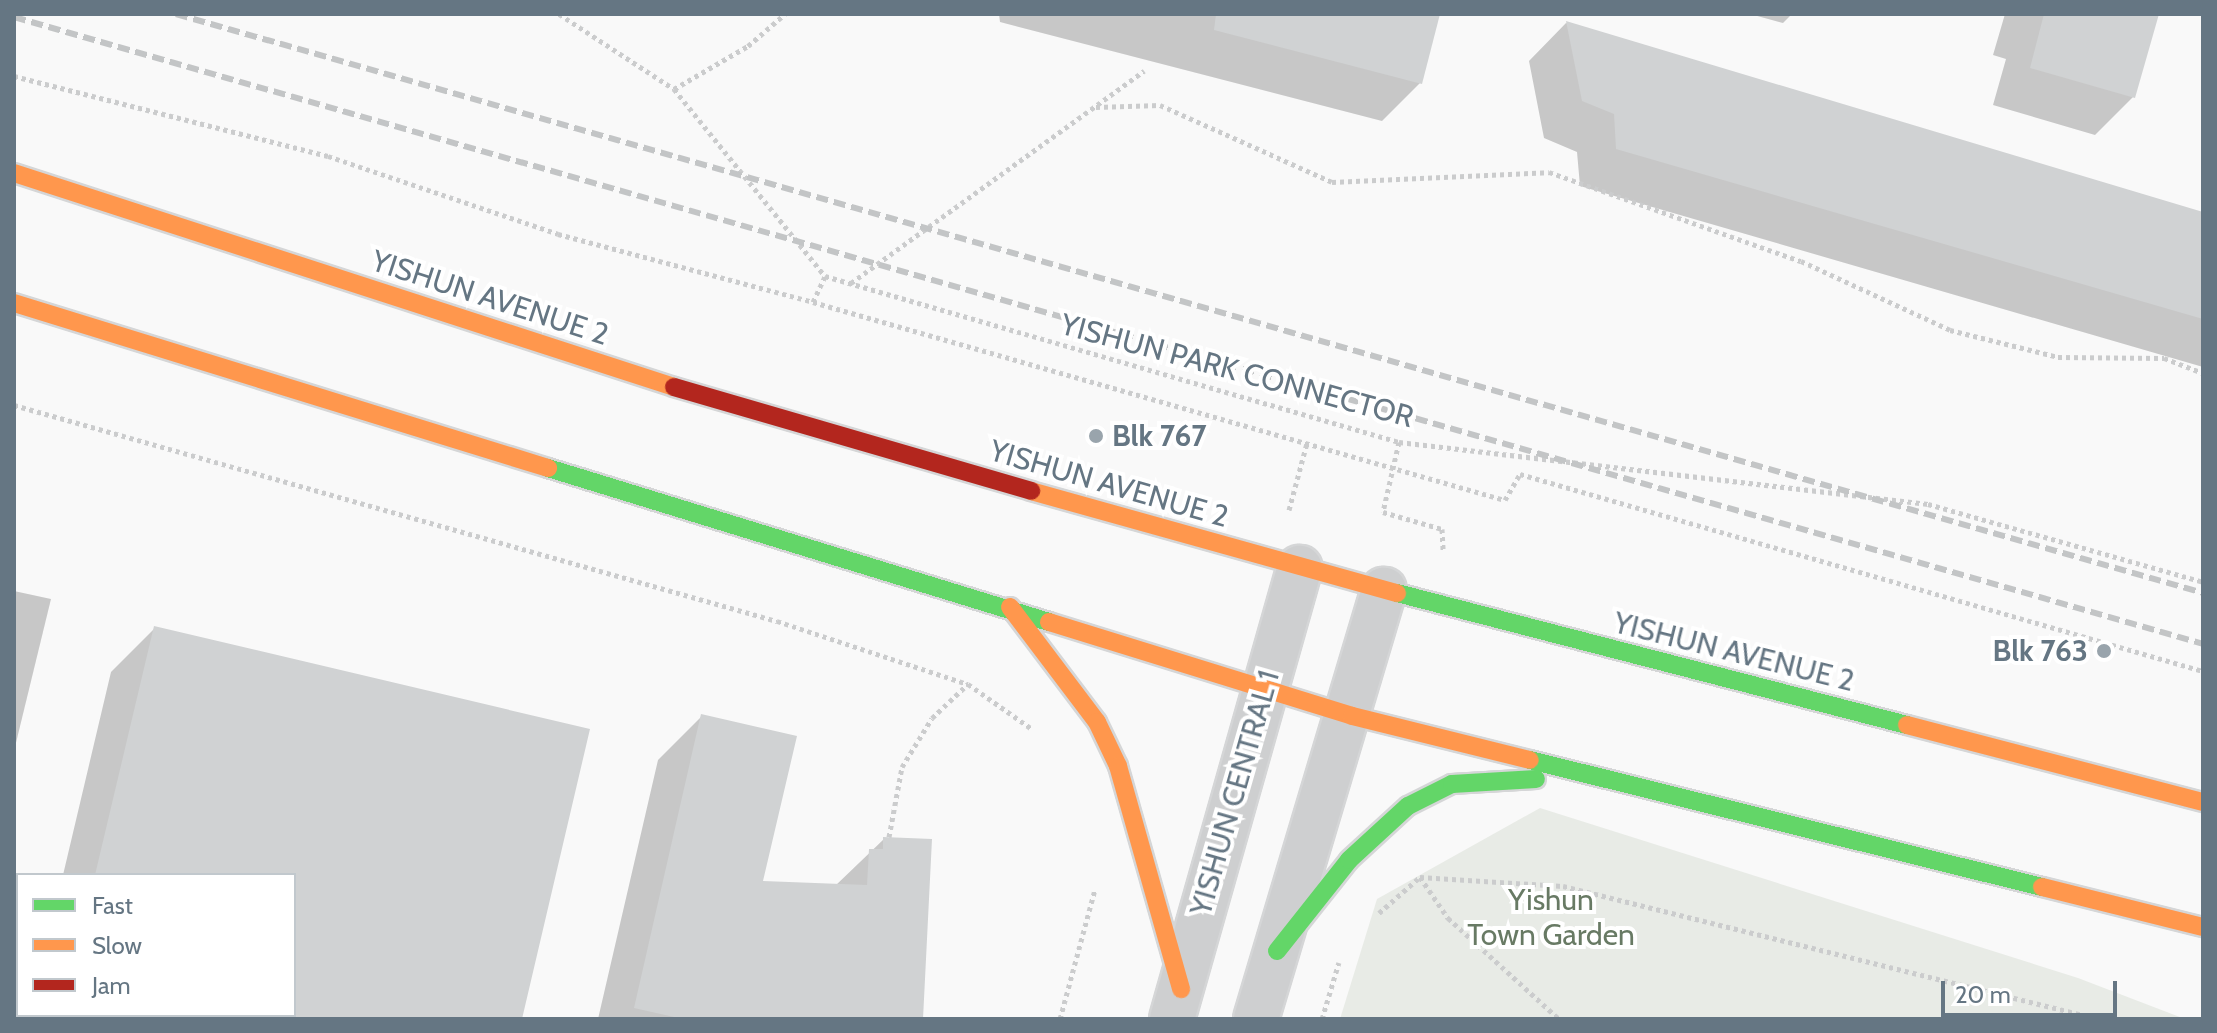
<!DOCTYPE html>
<html>
<head>
<meta charset="utf-8">
<style>
  body { margin:0 }
  #map { position:relative; width:2217px; height:1033px; overflow:hidden; background:#f9f9f9; font-family:Cabin,sans-serif }
  div>[style] { position:absolute }
  .green>* { inset:0; background:#e8ebe6 }
  .shadow>* { inset:0; background:#0003 }
  .building>* { inset:0; background:#d0d2d3 }
  .path>* { height:5px; margin-top:-2.5px; transform-origin:0; background:repeating-linear-gradient(90deg,#cbcccd 0 4px,transparent 0 8px) }
  .roads { filter:drop-shadow(2px 0 #d5d6d7) drop-shadow(-2px 0 #d5d6d7) drop-shadow(0 2px #d5d6d7) drop-shadow(0 -2px #d5d6d7) }
  .street>* { height:44px; margin:-22px; padding:0 22px; transform-origin:22px; border-radius:22px; background:#cecfd0 }
  .fast>* { height:18px; margin:-9px; padding:0 9px; transform-origin:9px; border-radius:9px; background:#63d668 }
  .slow>* { height:18px; margin:-9px; padding:0 9px; transform-origin:9px; border-radius:9px; background:#ff974d }
  .jam>* { height:18px; margin:-9px; padding:0 9px; transform-origin:9px; border-radius:9px; background:#b3261e }
  .rail>* { height:6px; margin-top:-3px; transform-origin:0; background:repeating-linear-gradient(90deg,#c3c5c6 0 12px,transparent 0 18px) }
  .dots>* { width:22px; height:22px; translate:-50% -50%; box-sizing:border-box; border:4px solid #fff; border-radius:50% }
  span { translate:-50% -50%; white-space:nowrap; text-align:center; line-height:1.15; -webkit-text-stroke:8px #fff; paint-order:stroke }
  .street-label { font-size:30px; color:#657683 }
  .poi-label { font-size:30px; color:#657683; font-weight:700 }
  .left { translate:0 -50%; text-align:left }
  .right { translate:-100% -50%; text-align:right }
  .park-label { font-size:30px; color:#687a64 }
  .frame { position:absolute; inset:0; border:16px solid #657683; pointer-events:none }
  .legend { position:absolute; left:16px; top:873px; width:280px; height:144px; box-sizing:border-box; background:#fff; border:2px solid #c1c8cd; margin:0; padding:10px 14px; list-style:none; font-size:24px; color:#657683 }
  .legend li { display:flex; align-items:center; gap:16px; height:40px }
  .legend b { width:40px; border:2px solid #c1c8cd }
  .scale { position:absolute; left:1941px; top:981px; width:176px; height:36px; box-sizing:border-box; border:4px solid #657683; border-top:0; padding-left:10px; font-size:24px; line-height:28px; white-space:nowrap; color:#657683; -webkit-text-stroke:6px #fff; paint-order:stroke }
</style>
</head>
<body>
<div id="map">
  <div class="green">
    <i style="clip-path:polygon(1540px 808px,2078px 978px,2185px 1019px,1340px 1019px,1377px 899px)"></i>
  </div>
  <div class="shadow">
    <i style="clip-path:polygon(999px 14px,1429px 14px,1420px 83px,1382px 121px,1000px 22px)"></i>
    <i style="clip-path:polygon(1750px 14px,1792px 14px,1783px 23px)"></i>
    <i style="clip-path:polygon(2005px 14px,2157px 14px,2133px 97px,2095px 135px,1993px 105px,2006px 59px,1993px 55px)"></i>
    <i style="clip-path:polygon(1566px 23px,2203px 214px,2203px 367px,1580px 186px,1577px 152px,1544px 138px,1529px 61px)"></i>
    <i style="clip-path:polygon(14px 591px,51px 599px,14px 751px)"></i>
    <i style="clip-path:polygon(155px 628px,520px 1019px,62px 1015px,294px 1015px,294px 875px,63px 875px,111px 672px)"></i>
    <i style="clip-path:polygon(702px 716px,761px 883px,835px 886px,884px 839px,921px 1019px,598px 1019px,658px 760px)"></i>
  </div>
  <div class="building">
    <i style="clip-path:polygon(1216px 14px,1440px 14px,1422px 84px,1214px 30px)"></i>
    <i style="clip-path:polygon(2044px 14px,2159px 14px,2135px 98px,2030px 68px)"></i>
    <i style="clip-path:polygon(1566px 21px,2203px 212px,2203px 319px,1616px 149px,1614px 114px,1582px 101px)"></i>
    <i style="clip-path:polygon(154px 626px,590px 729px,522px 1019px,294px 1019px,294px 875px,95px 875px)"></i>
    <i style="clip-path:polygon(701px 714px,797px 736px,763px 881px,867px 885px,869px 849px,883px 849px,883px 837px,932px 839px,923px 1019px,683px 1019px,634px 1008px)"></i>
  </div>
  <div class="path">
    <i style="left:559px;top:14px;width:137px;rotate:33.1deg"></i>
    <i style="left:674px;top:89px;width:240px;rotate:51.1deg"></i>
    <i style="left:825px;top:276px;width:598px;rotate:16.13deg"></i>
    <i style="left:1399px;top:442px;width:533px;rotate:6.68deg"></i>
    <i style="left:1928px;top:504px;width:286px;rotate:15.8deg"></i>
    <i style="left:14px;top:76px;width:324px;rotate:14.3deg"></i>
    <i style="left:328px;top:156px;width:243px;rotate:18.7deg"></i>
    <i style="left:558px;top:234px;width:264px;rotate:14.9deg"></i>
    <i style="left:813px;top:302px;width:29px;rotate:-65deg"></i>
    <i style="left:674px;top:89px;width:86px;rotate:-30.2deg"></i>
    <i style="left:748px;top:46px;width:49px;rotate:-40.9deg"></i>
    <i style="left:1096px;top:107px;width:64px;rotate:-1.8deg"></i>
    <i style="left:1160px;top:105px;width:188px;rotate:24.1deg"></i>
    <i style="left:1332px;top:182px;width:217px;rotate:-2.6deg"></i>
    <i style="left:1549px;top:172px;width:267px;rotate:19.5deg"></i>
    <i style="left:1801px;top:261px;width:164px;rotate:24.8deg"></i>
    <i style="left:1950px;top:330px;width:111px;rotate:14deg"></i>
    <i style="left:2058px;top:357px;width:106px;rotate:0.5deg"></i>
    <i style="left:2164px;top:358px;width:42px;rotate:21deg"></i>
    <i style="left:851px;top:283px;width:362px;rotate:-35.9deg"></i>
    <i style="left:813px;top:302px;width:720px;rotate:15.97deg"></i>
    <i style="left:1505px;top:500px;width:30px;rotate:-60deg"></i>
    <i style="left:1520px;top:474px;width:711px;rotate:16.09deg"></i>
    <i style="left:14px;top:405px;width:793px;rotate:15.81deg"></i>
    <i style="left:777px;top:621px;width:201px;rotate:18.3deg"></i>
    <i style="left:968px;top:684px;width:78px;rotate:35.1deg"></i>
    <i style="left:1399px;top:442px;width:72px;rotate:102.9deg"></i>
    <i style="left:1383px;top:512px;width:61px;rotate:16.1deg"></i>
    <i style="left:1442px;top:529px;width:21px;rotate:87deg"></i>
    <i style="left:1289px;top:510px;width:69px;rotate:-75deg"></i>
    <i style="left:889px;top:837px;width:71px;rotate:-79.5deg"></i>
    <i style="left:902px;top:767px;width:57px;rotate:-58.5deg"></i>
    <i style="left:932px;top:718px;width:50px;rotate:-43.4deg"></i>
    <i style="left:1420px;top:877px;width:50px;rotate:55.7deg"></i>
    <i style="left:1448px;top:918px;width:150px;rotate:42.3deg"></i>
    <i style="left:1379px;top:913px;width:55px;rotate:-41.3deg"></i>
    <i style="left:1420px;top:877px;width:143px;rotate:3.6deg"></i>
    <i style="left:1563px;top:886px;width:552px;rotate:13.94deg"></i>
    <i style="left:1060px;top:1019px;width:135px;rotate:-74.9deg"></i>
    <i style="left:1322px;top:1019px;width:59px;rotate:-73.4deg"></i>
  </div>
  <div class="roads">
    <div class="street">
      <i style="left:1172px;top:1019px;width:469px;rotate:-74.2deg"></i>
      <i style="left:1256px;top:1019px;width:448px;rotate:-73.4deg"></i>
    </div>
    <div class="fast">
      <i style="left:548px;top:468px;width:524px;rotate:17.09deg"></i>
      <i style="left:1397px;top:593px;width:527px;rotate:14.51deg"></i>
      <i style="left:1530px;top:760px;width:528px;rotate:13.93deg"></i>
      <i style="left:1277px;top:951px;width:116px;rotate:-51.6deg"></i>
      <i style="left:1349px;top:860px;width:80px;rotate:-42.5deg"></i>
      <i style="left:1408px;top:806px;width:49px;rotate:-26.6deg"></i>
      <i style="left:1452px;top:784px;width:84px;rotate:-3.4deg"></i>
    </div>
    <div class="slow">
      <i style="left:14px;top:173px;width:694px;rotate:17.96deg"></i>
      <i style="left:14px;top:303px;width:559px;rotate:17.17deg"></i>
      <i style="left:1031px;top:491px;width:380px;rotate:15.6deg"></i>
      <i style="left:1010px;top:607px;width:144px;rotate:52.9deg"></i>
      <i style="left:1097px;top:722px;width:49px;rotate:64.5deg"></i>
      <i style="left:1118px;top:766px;width:232px;rotate:74.2deg"></i>
      <i style="left:1049px;top:622px;width:317px;rotate:17.2deg"></i>
      <i style="left:1352px;top:716px;width:183px;rotate:13.9deg"></i>
      <i style="left:1907px;top:725px;width:306px;rotate:14.6deg"></i>
      <i style="left:2042px;top:887px;width:166px;rotate:14deg"></i>
    </div>
    <div class="jam">
      <i style="left:674px;top:387px;width:372px;rotate:16.2deg"></i>
    </div>
  </div>
  <div class="rail">
    <i style="left:176px;top:14px;width:2108px;rotate:15.94deg"></i>
    <i style="left:14px;top:17px;width:2277px;rotate:15.98deg"></i>
  </div>
  <div class="dots">
    <i style="left:1096px;top:436px;background:#99a4ac"></i>
    <i style="left:2104px;top:651px;background:#99a4ac"></i>
  </div>
  <div class="street-label">
    <span style="left:490px;top:298px;rotate:18deg">YISHUN AVENUE 2</span>
    <span style="left:1237px;top:371px;rotate:15deg">YISHUN PARK CONNECTOR</span>
    <span style="left:1109px;top:484px;rotate:16deg">YISHUN AVENUE 2</span>
    <span style="left:1734px;top:652px;rotate:14deg">YISHUN AVENUE 2</span>
    <span style="left:1235px;top:793px;rotate:-74deg">YISHUN CENTRAL 1</span>
  </div>
  <div class="poi-label">
    <span class="left" style="left:1112px;top:436px">Blk 767</span>
    <span class="right" style="left:2088px;top:651px">Blk 763</span>
  </div>
  <div class="park-label">
    <span style="left:1551px;top:917px">Yishun<br>Town Garden</span>
  </div>
  <div class="frame"></div>
  <ul class="legend">
  <li><b style="height:10px;background:#63d668"></b>Fast</li>
  <li><b style="height:10px;background:#ff974d"></b>Slow</li>
  <li><b style="height:10px;background:#b3261e"></b>Jam</li>
  </ul>
  <div class="scale">20 m</div>
</div>
</body>
</html>
